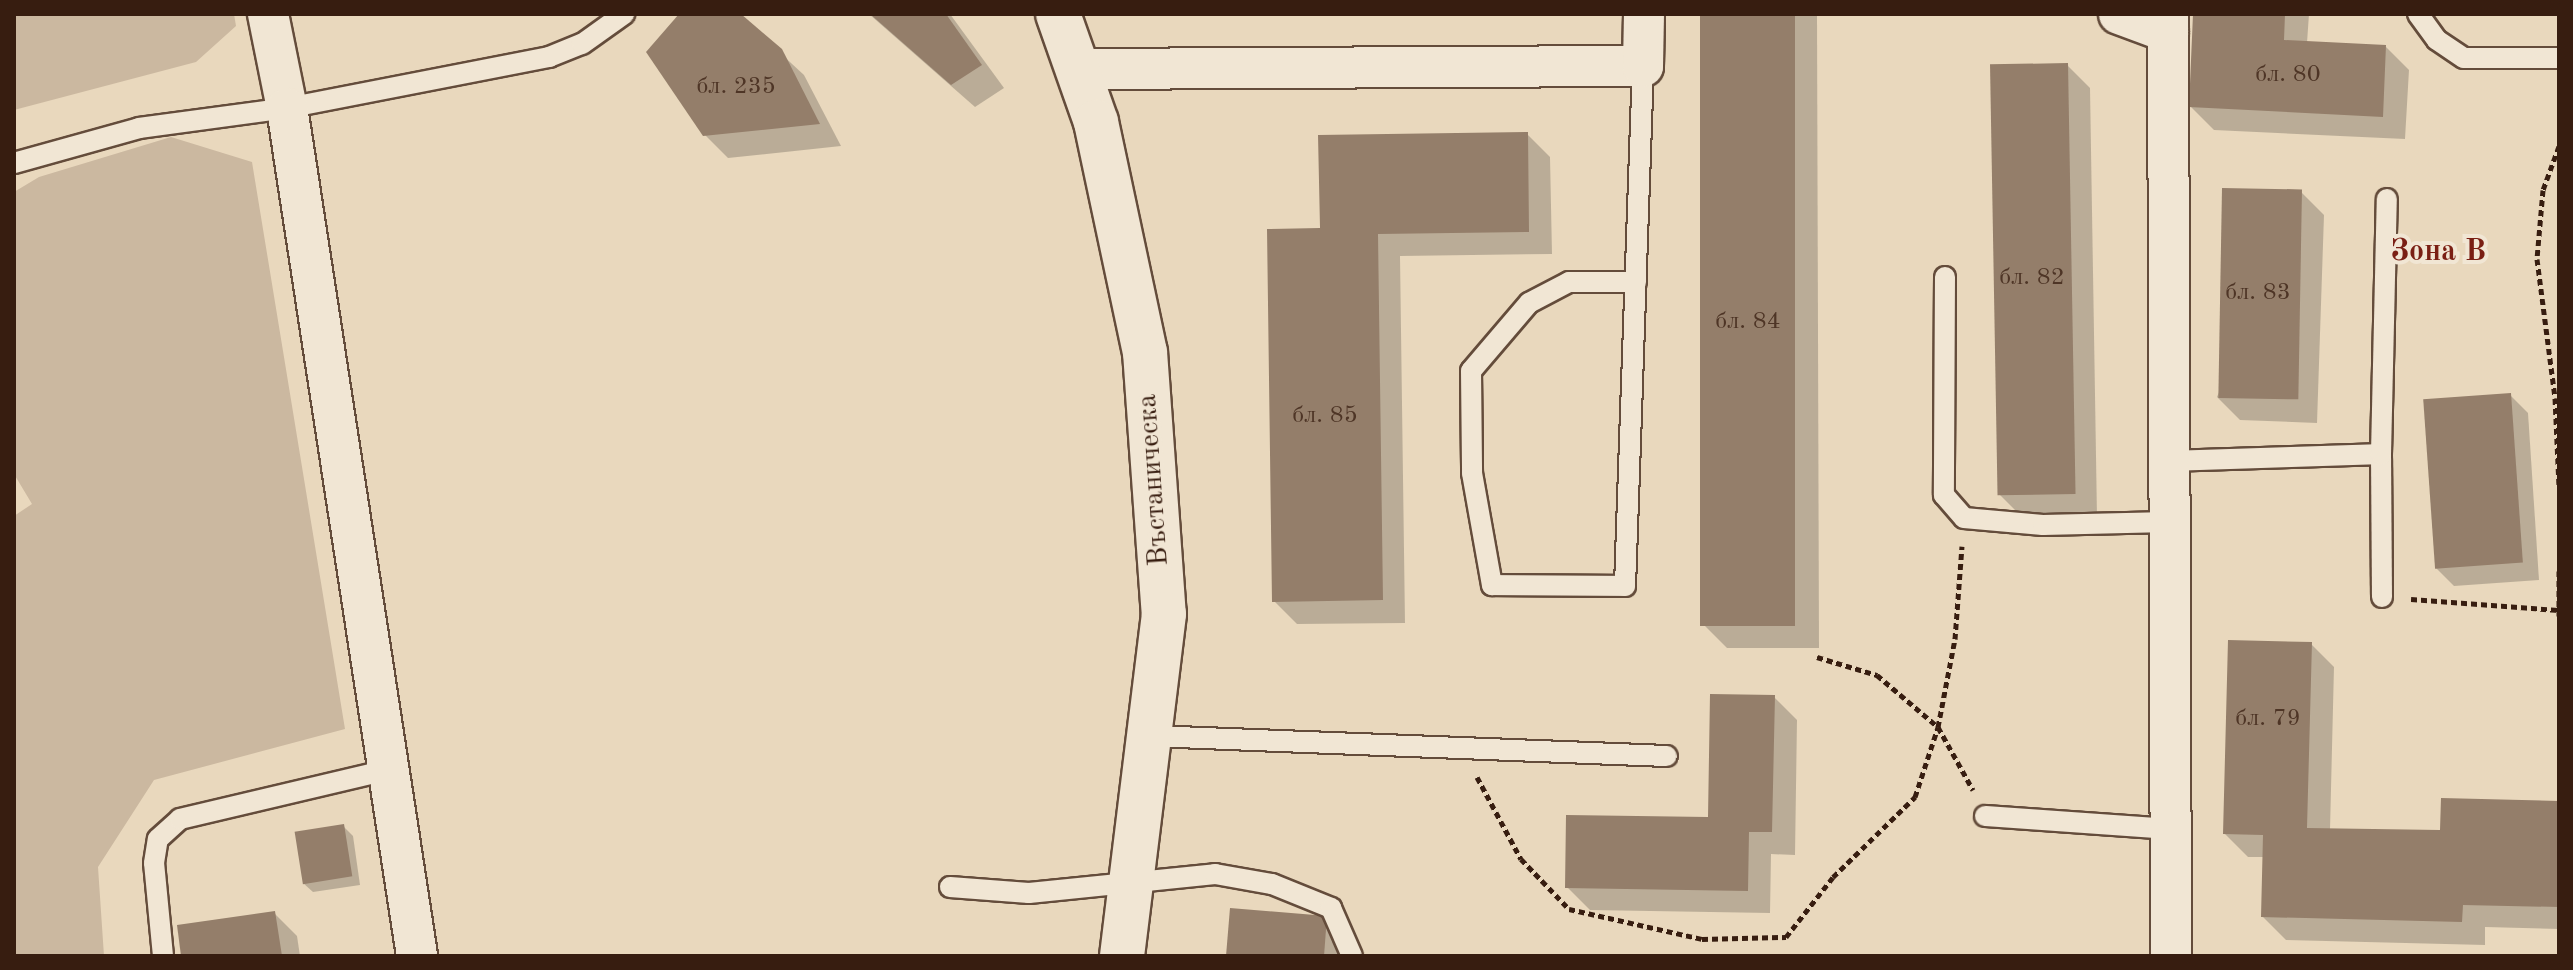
<!DOCTYPE html>
<html>
<head>
<meta charset="utf-8">
<style>
  body { margin:0 }
  #map { position:relative; width:2573px; height:970px; overflow:hidden; background:#e9d8bd; font-family:"Old Standard TT",serif }
  div>[style] { position:absolute }
  .green>* { inset:0; background:#cbb8a0 }
  .shadow>* { inset:0; background:#0003 }
  .building>* { inset:0; background:#947e6a; transform-origin:0 0 }
  .path>* { height:5px; margin-top:-2.5px; transform-origin:0; background:repeating-linear-gradient(90deg,#371d10 0 6px,transparent 0 10px) }
  .roads { filter:drop-shadow(2px 0 #644c3b) drop-shadow(-2px 0 #644c3b) drop-shadow(0 2px #644c3b) drop-shadow(0 -2px #644c3b) }
  .service>* { height:20px; margin:-10px; padding:0 10px; transform-origin:10px; border-radius:10px; background:#f1e6d4 }
  .minor>* { height:40px; margin:-20px; padding:0 20px; transform-origin:20px; border-radius:20px; background:#f1e6d4 }
  .secondary>* { height:44px; margin:-22px; padding:0 22px; transform-origin:22px; border-radius:22px; background:#f1e6d4 }
  span { translate:-50% -50%; white-space:nowrap; text-align:center; line-height:1.15; -webkit-text-stroke:8px #f1e6d4; paint-order:stroke }
  .number-label { font-size:24px; color:#4e3526 }
  .number-label span { -webkit-text-stroke-width:0 }
  .street-label { font-size:28px; color:#371d10 }
  .neighbourhood-label { font-size:30px; color:#7a1f14; font-weight:700 }
  .frame { position:absolute; inset:0; border:16px solid #371d10; pointer-events:none }
</style>
</head>
<body>
<div id="map">
  <div class="green">
    <i style="clip-path:polygon(14px 14px,234px 14px,236px 26px,196px 62px,14px 110px)"></i>
    <i style="clip-path:polygon(171px 137px,252px 162px,345px 729px,154px 780px,98px 867px,104px 956px,14px 956px,14px 516px,32px 504px,14px 474px,14px 192px,39px 177px)"></i>
  </div>
  <div class="shadow">
    <i style="clip-path:polygon(682px 14px,738px 14px,804px 75px,841px 146px,728px 158px,705px 135px)"></i>
    <i style="clip-path:polygon(869px 14px,950px 14px,1004px 88px,975px 107px)"></i>
    <i style="clip-path:polygon(1702px 14px,1817px 14px,1819px 648px,1727px 648px,1704px 625px)"></i>
    <i style="clip-path:polygon(2195px 14px,2309px 14px,2307px 43px,2386px 47px,2409px 70px,2405px 139px,2214px 130px,2191px 107px)"></i>
    <i style="clip-path:polygon(2067px 65px,2090px 88px,2097px 517px,2022px 517px,1999px 494px)"></i>
    <i style="clip-path:polygon(1527px 134px,1550px 157px,1552px 254px,1400px 256px,1405px 623px,1297px 624px,1274px 601px,1322px 230px)"></i>
    <i style="clip-path:polygon(2301px 192px,2324px 215px,2317px 423px,2240px 420px,2217px 397px)"></i>
    <i style="clip-path:polygon(2510px 395px,2528px 413px,2539px 580px,2454px 586px,2436px 568px)"></i>
    <i style="clip-path:polygon(2311px 644px,2334px 667px,2330px 830px,2442px 832px,2559px 803px,2559px 929px,2485px 927px,2485px 945px,2286px 940px,2263px 917px,2264px 857px,2248px 857px,2225px 834px)"></i>
    <i style="clip-path:polygon(1774px 697px,1797px 720px,1795px 855px,1771px 854px,1770px 913px,1590px 910px,1567px 887px,1710px 819px)"></i>
    <i style="clip-path:polygon(343px 826px,353px 836px,360px 885px,313px 892px,303px 883px)"></i>
    <i style="clip-path:polygon(274px 913px,297px 936px,300px 956px,183px 956px)"></i>
    <i style="clip-path:polygon(1326px 918px,1348px 956px,1228px 956px)"></i>
  </div>
  <div class="building">
    <i style="clip-path:polygon(679px 14px,741px 14px,782px 49px,820px 124px,703px 136px,646px 52px)"></i>
    <i style="clip-path:polygon(870px 14px,946px 14px,982px 65px,951px 85px)"></i>
    <i style="left:1700px;top:14px;width:95px;height:612px"></i>
    <i style="clip-path:polygon(2193px 14px,2285px 14px,2284px 40px,2386px 45px,2383px 117px,2189px 107px)"></i>
    <i style="left:2068px;top:63px;width:431px;height:78px;rotate:89deg"></i>
    <i style="clip-path:polygon(1528px 132px,1529px 232px,1378px 234px,1383px 600px,1272px 602px,1267px 229px,1320px 228px,1318px 135px)"></i>
    <i style="left:2222px;top:188px;width:80px;height:210px;rotate:1deg"></i>
    <i style="left:2511px;top:393px;width:170px;height:88px;rotate:86deg"></i>
    <i style="clip-path:polygon(2228px 640px,2312px 642px,2307px 828px,2440px 830px,2441px 798px,2559px 801px,2559px 907px,2463px 905px,2462px 922px,2261px 917px,2263px 835px,2223px 834px)"></i>
    <i style="clip-path:polygon(1710px 694px,1775px 695px,1772px 832px,1749px 832px,1748px 891px,1565px 888px,1566px 815px,1708px 817px)"></i>
    <i style="left:344px;top:824px;width:53px;height:50px;rotate:81deg"></i>
    <i style="clip-path:polygon(1230px 908px,1327px 916px,1324px 956px,1226px 956px)"></i>
    <i style="clip-path:polygon(275px 911px,282px 956px,181px 956px,177px 925px)"></i>
  </div>
  <div class="path">
    <i style="left:2559px;top:146px;width:47px;rotate:110deg"></i>
    <i style="left:2543px;top:190px;width:69px;rotate:95deg"></i>
    <i style="left:2537px;top:259px;width:140px;rotate:82.6deg"></i>
    <i style="left:2555px;top:398px;width:87px;rotate:87.4deg"></i>
    <i style="left:2559px;top:571px;width:45px;rotate:90deg"></i>
    <i style="left:2411px;top:599px;width:148px;rotate:4.3deg"></i>
    <i style="left:1817px;top:657px;width:63px;rotate:16.7deg"></i>
    <i style="left:1877px;top:675px;width:80px;rotate:40.4deg"></i>
    <i style="left:1938px;top:727px;width:72px;rotate:60.9deg"></i>
    <i style="left:1477px;top:777px;width:93px;rotate:61.8deg"></i>
    <i style="left:1521px;top:859px;width:69px;rotate:46.2deg"></i>
    <i style="left:1569px;top:909px;width:136px;rotate:12.7deg"></i>
    <i style="left:1702px;top:939px;width:84px;rotate:-1.4deg"></i>
    <i style="left:1786px;top:937px;width:76px;rotate:-51.9deg"></i>
    <i style="left:1833px;top:877px;width:115px;rotate:-44.3deg"></i>
    <i style="left:1915px;top:797px;width:74px;rotate:-71.8deg"></i>
    <i style="left:1938px;top:727px;width:90px;rotate:-79.1deg"></i>
    <i style="left:1955px;top:639px;width:93px;rotate:-85.7deg"></i>
  </div>
  <div class="roads">
    <div class="service">
      <i style="left:2418px;top:14px;width:32px;rotate:54deg"></i>
      <i style="left:2437px;top:40px;width:32px;rotate:34deg"></i>
      <i style="left:2464px;top:58px;width:95px"></i>
      <i style="left:14px;top:163px;width:130px;rotate:-15.6deg"></i>
      <i style="left:139px;top:128px;width:149px;rotate:-7.7deg"></i>
      <i style="left:287px;top:108px;width:267px;rotate:-11deg"></i>
      <i style="left:549px;top:57px;width:35px;rotate:-22deg"></i>
      <i style="left:582px;top:44px;width:52px;rotate:-35.5deg"></i>
      <i style="left:1945px;top:277px;width:218px;rotate:90.3deg"></i>
      <i style="left:1944px;top:495px;width:30px;rotate:49deg"></i>
      <i style="left:1964px;top:518px;width:79px;rotate:5.1deg"></i>
      <i style="left:2043px;top:525px;width:125px;rotate:-1.4deg"></i>
      <i style="left:1636px;top:282px;width:67px;rotate:180deg"></i>
      <i style="left:1569px;top:282px;width:45px;rotate:152.3deg"></i>
      <i style="left:1529px;top:303px;width:89px;rotate:130.5deg"></i>
      <i style="left:1471px;top:371px;width:102px;rotate:89.4deg"></i>
      <i style="left:1472px;top:473px;width:114px;rotate:79.9deg"></i>
      <i style="left:1492px;top:585px;width:133px;rotate:0.4deg"></i>
      <i style="left:1625px;top:586px;width:520px;rotate:-88.02deg"></i>
      <i style="left:2381px;top:454px;width:143px;rotate:89.6deg"></i>
      <i style="left:2171px;top:461px;width:210px;rotate:-1.9deg"></i>
      <i style="left:2381px;top:454px;width:255px;rotate:-88.7deg"></i>
      <i style="left:1151px;top:736px;width:516px;rotate:2.22deg"></i>
      <i style="left:1985px;top:816px;width:186px;rotate:4deg"></i>
      <i style="left:950px;top:887px;width:79px;rotate:4.3deg"></i>
      <i style="left:1029px;top:893px;width:187px;rotate:-5.8deg"></i>
      <i style="left:1215px;top:874px;width:58px;rotate:10deg"></i>
      <i style="left:1272px;top:884px;width:64px;rotate:22.1deg"></i>
      <i style="left:1331px;top:908px;width:52px;rotate:66.4deg"></i>
      <i style="left:163px;top:956px;width:93px;rotate:-95.5deg"></i>
      <i style="left:154px;top:863px;width:24px;rotate:-81deg"></i>
      <i style="left:158px;top:839px;width:30px;rotate:-42deg"></i>
      <i style="left:180px;top:819px;width:214px;rotate:-13.3deg"></i>
    </div>
    <div class="minor">
      <i style="left:268px;top:14px;width:96px;rotate:78.6deg"></i>
      <i style="left:287px;top:108px;width:858px;rotate:81.28deg"></i>
      <i style="left:2119px;top:14px;width:52px;rotate:20.2deg"></i>
      <i style="left:2168px;top:14px;width:942px;rotate:89.82deg"></i>
      <i style="left:1080px;top:69px;width:563px;rotate:-0.31deg"></i>
      <i style="left:1643px;top:66px;width:52px;rotate:-88.9deg"></i>
    </div>
    <div class="secondary">
      <i style="left:1058px;top:14px;width:114px;rotate:70.6deg"></i>
      <i style="left:1096px;top:122px;width:235px;rotate:78deg"></i>
      <i style="left:1145px;top:352px;width:263px;rotate:85.9deg"></i>
      <i style="left:1164px;top:614px;width:345px;rotate:97deg"></i>
    </div>
  </div>
  <div class="number-label">
    <span style="left:2288px;top:76px">бл. 80</span>
    <span style="left:736px;top:88px">бл. 235</span>
    <span style="left:2032px;top:279px">бл. 82</span>
    <span style="left:2258px;top:294px">бл. 83</span>
    <span style="left:1748px;top:323px">бл. 84</span>
    <span style="left:1325px;top:417px">бл. 85</span>
    <span style="left:2268px;top:720px">бл. 79</span>
  </div>
  <div class="street-label">
    <span style="left:1154px;top:480px;rotate:-94deg">Въстаническа</span>
  </div>
  <div class="neighbourhood-label">
    <span style="left:2438px;top:252px">Зона В</span>
  </div>
  <div class="frame"></div>
</div>
</body>
</html>
